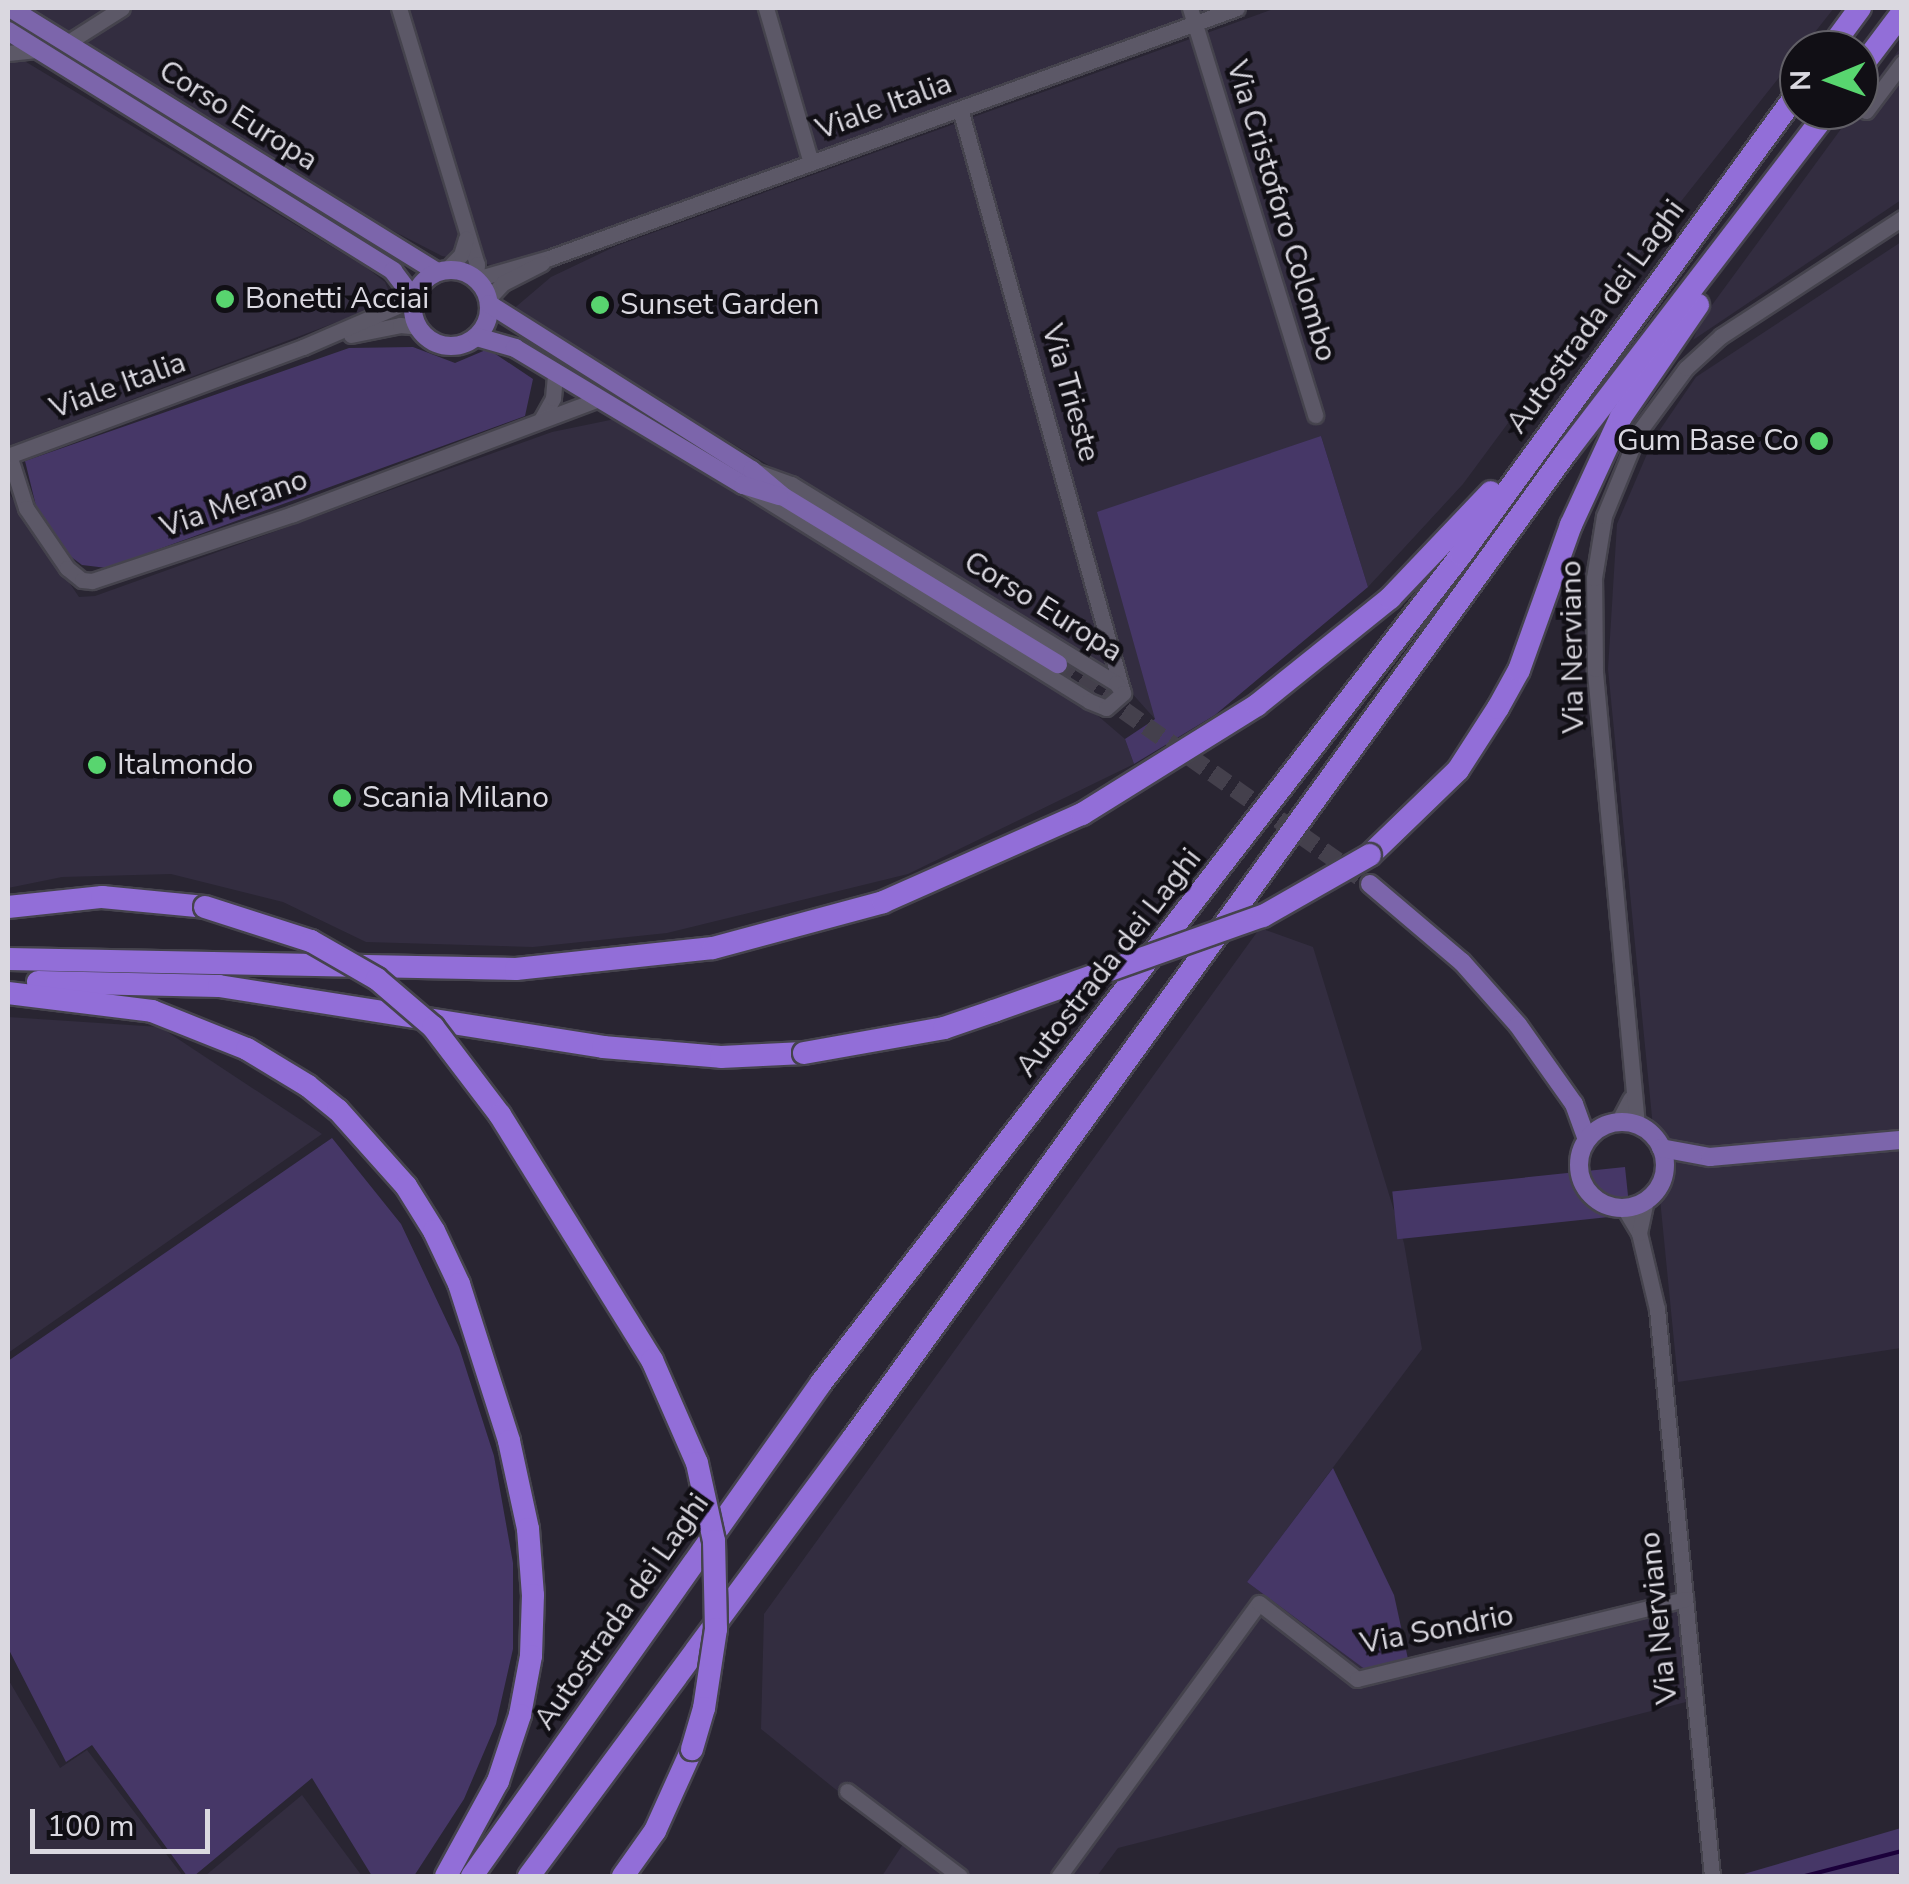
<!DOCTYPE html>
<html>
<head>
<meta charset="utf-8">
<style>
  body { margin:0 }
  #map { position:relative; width:1909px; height:1884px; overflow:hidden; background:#292532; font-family:"Nunito Sans",sans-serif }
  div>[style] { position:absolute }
  .built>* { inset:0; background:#332d40 }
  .green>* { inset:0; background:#463767; transform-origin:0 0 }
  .stream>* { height:4px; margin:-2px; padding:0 2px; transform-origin:2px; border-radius:2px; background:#1b003b }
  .major-tunnel>* { height:18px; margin-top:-9px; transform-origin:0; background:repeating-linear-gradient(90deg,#44404c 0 18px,transparent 0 27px) }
  .roads { filter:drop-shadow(2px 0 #45434d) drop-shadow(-2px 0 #45434d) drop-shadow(0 2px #45434d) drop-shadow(0 -2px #45434d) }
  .minor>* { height:15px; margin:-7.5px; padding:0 7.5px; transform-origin:7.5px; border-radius:7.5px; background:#5c5867 }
  .major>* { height:18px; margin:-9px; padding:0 9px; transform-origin:9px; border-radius:9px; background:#7c65ab }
  .major>.ring { margin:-9px; padding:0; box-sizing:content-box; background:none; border:18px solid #7c65ab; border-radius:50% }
  .highway>* { height:22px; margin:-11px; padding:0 11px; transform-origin:11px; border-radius:11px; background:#926ed8 }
  .bridges { filter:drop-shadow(2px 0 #45434d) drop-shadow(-2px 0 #45434d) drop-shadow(0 2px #45434d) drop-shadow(0 -2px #45434d) }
  .highway-bridge>* { height:22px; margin:-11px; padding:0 11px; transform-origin:11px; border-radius:11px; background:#926ed8 }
  .dots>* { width:28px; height:28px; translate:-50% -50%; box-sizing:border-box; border:5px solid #110f15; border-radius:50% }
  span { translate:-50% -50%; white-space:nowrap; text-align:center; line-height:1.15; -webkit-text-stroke:9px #110f15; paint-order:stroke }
  .street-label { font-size:30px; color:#dad8e0 }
  .poi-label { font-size:30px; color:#dad8e0 }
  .left { translate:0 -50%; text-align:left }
  .right { translate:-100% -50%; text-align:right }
  .frame { position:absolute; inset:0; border:10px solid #dad8e0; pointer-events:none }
  .north { position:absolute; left:1779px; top:30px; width:100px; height:100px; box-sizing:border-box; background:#110f15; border:2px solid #615f66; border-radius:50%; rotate:269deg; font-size:28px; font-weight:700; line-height:40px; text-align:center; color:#dad8e0 }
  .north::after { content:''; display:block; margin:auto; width:35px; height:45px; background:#58d56f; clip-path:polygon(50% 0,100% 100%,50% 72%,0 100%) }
  .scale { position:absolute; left:30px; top:1809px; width:180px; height:45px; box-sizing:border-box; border:5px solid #dad8e0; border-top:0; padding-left:12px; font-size:30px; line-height:35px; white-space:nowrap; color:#dad8e0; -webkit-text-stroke:8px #110f15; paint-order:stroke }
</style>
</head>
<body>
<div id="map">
  <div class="built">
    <i style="clip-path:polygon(26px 8px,1224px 8px,502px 267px,442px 256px,302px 184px)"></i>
    <i style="clip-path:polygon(1276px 8px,1834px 8px,1542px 377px,1463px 484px,1368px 587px,1321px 436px,1155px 719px,1111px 670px,511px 311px,551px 277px,616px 246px)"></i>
    <i style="clip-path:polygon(1901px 47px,1901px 200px,1693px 340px,1701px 320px)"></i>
    <i style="clip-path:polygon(8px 51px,367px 268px,385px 282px,393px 301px,8px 446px)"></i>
    <i style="clip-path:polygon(1901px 242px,1901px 1348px,1678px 1382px,1608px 669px,1617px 524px,1653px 440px,1696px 377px)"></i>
    <i style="clip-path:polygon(615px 419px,1097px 715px,1125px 739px,1134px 764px,908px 874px,667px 933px,533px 947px,366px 942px,283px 902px,171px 874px,62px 877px,8px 888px,8px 492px,79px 597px,95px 596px,552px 432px)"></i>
    <i style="clip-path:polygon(1260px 928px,1313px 947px,1404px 1243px,1422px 1349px,1247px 1582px,1367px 1669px,1677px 1595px,1690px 1701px,1118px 1848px,1097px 1876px,882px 1876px,903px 1844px,761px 1729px,764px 1614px)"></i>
    <i style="clip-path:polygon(8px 1017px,160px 1027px,322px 1134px,8px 1353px)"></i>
    <i style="clip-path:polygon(8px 1679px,60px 1768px,87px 1750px,183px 1876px,8px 1876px)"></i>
    <i style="clip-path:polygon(302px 1795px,362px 1876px,205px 1876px)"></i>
  </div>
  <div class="green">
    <i style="clip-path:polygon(413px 347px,455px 363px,488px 349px,533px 379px,525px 416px,107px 568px,82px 565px,62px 550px,36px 506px,25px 461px,349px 348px)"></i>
    <i style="clip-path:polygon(1321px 436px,1368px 587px,1215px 715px,1134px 764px,1125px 739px,1155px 719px,1097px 512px)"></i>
    <i style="clip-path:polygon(332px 1138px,401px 1224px,459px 1347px,494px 1456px,513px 1563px,513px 1649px,496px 1724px,464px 1799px,414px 1876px,372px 1876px,312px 1778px,194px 1876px,187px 1876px,92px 1745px,66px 1762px,8px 1648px,8px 1361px)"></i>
    <i style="left:1625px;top:1167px;width:48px;height:234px;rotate:84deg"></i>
    <i style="clip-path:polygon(1333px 1468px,1394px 1595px,1408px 1659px,1366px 1670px,1247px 1582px)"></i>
    <i style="clip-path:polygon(1901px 1828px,1901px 1873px,1886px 1876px,1737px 1876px)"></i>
  </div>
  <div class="stream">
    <i style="left:1805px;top:1876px;width:100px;rotate:-14.5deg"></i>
  </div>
  <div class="major-tunnel">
    <i style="left:1058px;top:664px;width:382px;rotate:35.2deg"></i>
  </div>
  <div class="roads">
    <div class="minor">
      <i style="left:399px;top:8px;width:268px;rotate:73.1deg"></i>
      <i style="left:477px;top:264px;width:14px;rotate:94deg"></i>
      <i style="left:766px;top:8px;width:161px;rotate:73.8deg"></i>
      <i style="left:1190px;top:8px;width:426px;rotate:72.9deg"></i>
      <i style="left:67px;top:43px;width:65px;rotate:-32.5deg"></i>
      <i style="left:8px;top:53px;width:31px;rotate:-6deg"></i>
      <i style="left:960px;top:109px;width:606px;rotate:74.41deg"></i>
      <i style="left:1866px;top:111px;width:60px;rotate:-53.1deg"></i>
      <i style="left:447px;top:269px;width:20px;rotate:-45deg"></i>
      <i style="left:461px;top:255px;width:17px;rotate:-73deg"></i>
      <i style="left:476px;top:279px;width:76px;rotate:-16deg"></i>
      <i style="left:549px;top:258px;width:732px;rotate:-19.97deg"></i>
      <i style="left:489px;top:298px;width:21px;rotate:-47deg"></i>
      <i style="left:503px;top:283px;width:44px;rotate:-27.1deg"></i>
      <i style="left:351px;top:335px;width:50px;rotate:-11.5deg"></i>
      <i style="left:400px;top:325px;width:18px;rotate:6deg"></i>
      <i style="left:541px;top:420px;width:25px;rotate:-61deg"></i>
      <i style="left:553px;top:398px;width:25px;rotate:-85deg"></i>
      <i style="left:9px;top:455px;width:56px;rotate:72.2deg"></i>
      <i style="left:26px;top:508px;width:73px;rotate:55.7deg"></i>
      <i style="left:67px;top:568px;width:19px;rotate:39deg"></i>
      <i style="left:82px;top:580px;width:10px;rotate:6deg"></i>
      <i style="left:92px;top:581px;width:212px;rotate:-18.4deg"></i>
      <i style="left:293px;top:514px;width:327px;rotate:-20.6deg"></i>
      <i style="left:8px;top:456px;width:314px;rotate:-20.3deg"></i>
      <i style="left:303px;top:347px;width:121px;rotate:-23.4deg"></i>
      <i style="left:755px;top:471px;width:38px;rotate:20deg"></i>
      <i style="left:791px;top:484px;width:381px;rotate:31.5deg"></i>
      <i style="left:1116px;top:683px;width:12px;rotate:55deg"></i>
      <i style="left:747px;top:488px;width:403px;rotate:31.9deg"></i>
      <i style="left:1089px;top:701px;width:18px;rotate:22deg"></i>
      <i style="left:1106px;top:708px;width:23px;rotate:-41deg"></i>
      <i style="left:1618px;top:1122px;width:26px;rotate:-62deg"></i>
      <i style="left:1637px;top:1125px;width:458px;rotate:-95.3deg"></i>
      <i style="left:1595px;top:669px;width:91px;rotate:-90.6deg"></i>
      <i style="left:1594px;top:578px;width:63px;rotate:-80.8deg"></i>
      <i style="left:1604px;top:516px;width:90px;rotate:-67.7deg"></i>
      <i style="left:1638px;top:433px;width:81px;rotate:-53.6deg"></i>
      <i style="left:1686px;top:368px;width:47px;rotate:-42.4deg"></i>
      <i style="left:1721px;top:336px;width:216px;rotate:-33.1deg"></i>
      <i style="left:1624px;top:1208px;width:29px;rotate:59deg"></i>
      <i style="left:1639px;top:1233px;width:78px;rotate:76.7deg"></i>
      <i style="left:1657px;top:1309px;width:570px;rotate:84.46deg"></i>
      <i style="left:1639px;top:1233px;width:34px;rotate:-78deg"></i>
      <i style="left:847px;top:1791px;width:141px;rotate:37deg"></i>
      <i style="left:1059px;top:1876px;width:338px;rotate:-53.8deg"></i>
      <i style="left:1259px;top:1603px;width:124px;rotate:37.8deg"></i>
      <i style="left:1357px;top:1679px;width:338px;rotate:-13.7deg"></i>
    </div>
    <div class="major">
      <i style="left:10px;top:8px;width:502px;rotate:31.73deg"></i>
      <i style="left:8px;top:31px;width:454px;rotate:31.9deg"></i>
      <i style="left:393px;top:271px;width:35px;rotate:53deg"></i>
      <i class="ring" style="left:413px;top:270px;width:58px;height:58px"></i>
      <i style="left:489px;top:304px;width:311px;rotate:32.3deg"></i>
      <i style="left:752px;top:470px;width:42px;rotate:40.2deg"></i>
      <i style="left:784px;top:497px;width:321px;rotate:31.4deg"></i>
      <i style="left:477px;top:337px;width:40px;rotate:16deg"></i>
      <i style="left:515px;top:348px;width:266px;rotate:31deg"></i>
      <i style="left:743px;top:485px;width:38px;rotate:17deg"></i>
      <i style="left:1370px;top:884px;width:121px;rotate:40.3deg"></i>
      <i style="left:1462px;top:962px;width:84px;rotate:48.4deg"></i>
      <i style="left:1518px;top:1025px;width:97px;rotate:54.7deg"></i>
      <i style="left:1574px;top:1104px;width:38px;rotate:70deg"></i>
      <i class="ring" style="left:1579px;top:1122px;width:68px;height:68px"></i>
      <i style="left:1661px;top:1148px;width:50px;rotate:10.4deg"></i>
      <i style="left:1710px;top:1157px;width:193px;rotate:-5.1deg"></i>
    </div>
    <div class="highway">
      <i style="left:1829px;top:50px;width:52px;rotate:-53.6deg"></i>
      <i style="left:1859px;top:70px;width:71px;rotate:-53deg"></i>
      <i style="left:1370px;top:855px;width:122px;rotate:-44deg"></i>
      <i style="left:1458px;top:770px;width:74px;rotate:-57.2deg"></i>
      <i style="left:1498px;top:708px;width:43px;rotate:-61.1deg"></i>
      <i style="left:1519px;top:670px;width:154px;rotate:-70.3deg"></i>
      <i style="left:1571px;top:525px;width:119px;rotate:-65.2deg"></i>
      <i style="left:1621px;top:417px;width:136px;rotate:-55.5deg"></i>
      <i style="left:8px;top:907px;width:95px;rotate:-6.1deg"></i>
      <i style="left:102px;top:897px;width:103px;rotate:5.5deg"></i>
      <i style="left:8px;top:959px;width:508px;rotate:1.13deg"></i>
      <i style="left:516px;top:969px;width:198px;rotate:-6.1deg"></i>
      <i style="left:713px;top:948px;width:176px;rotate:-15.1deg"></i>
      <i style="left:883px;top:902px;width:218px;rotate:-23.9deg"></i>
      <i style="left:1082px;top:814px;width:206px;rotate:-31.9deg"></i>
      <i style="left:1257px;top:705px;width:171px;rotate:-38.8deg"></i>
      <i style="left:1390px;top:598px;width:146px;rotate:-46.4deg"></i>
      <i style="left:38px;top:982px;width:181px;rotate:1.3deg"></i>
      <i style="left:219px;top:986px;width:389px;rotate:9deg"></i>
      <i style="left:603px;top:1047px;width:118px;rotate:4.8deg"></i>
      <i style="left:721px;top:1057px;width:83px;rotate:-2.8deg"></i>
      <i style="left:8px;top:993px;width:145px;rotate:7.1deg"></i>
      <i style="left:152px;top:1011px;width:102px;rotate:21.8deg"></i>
      <i style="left:247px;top:1049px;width:71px;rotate:31.2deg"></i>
      <i style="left:308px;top:1086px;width:38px;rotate:39deg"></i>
      <i style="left:338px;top:1110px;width:102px;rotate:48.2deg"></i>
      <i style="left:406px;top:1186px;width:53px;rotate:58.1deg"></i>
      <i style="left:434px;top:1231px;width:59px;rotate:64.7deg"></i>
      <i style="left:459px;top:1284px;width:165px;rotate:72.3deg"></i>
      <i style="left:509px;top:1441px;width:90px;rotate:77.8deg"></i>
      <i style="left:528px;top:1529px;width:66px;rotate:85.7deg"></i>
      <i style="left:533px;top:1595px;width:61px;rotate:91.9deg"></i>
      <i style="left:531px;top:1656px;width:60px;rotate:100.6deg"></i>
      <i style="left:520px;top:1715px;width:70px;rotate:108.4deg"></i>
      <i style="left:498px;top:1781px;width:108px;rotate:118.7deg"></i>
      <i style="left:472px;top:1876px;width:604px;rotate:-54.7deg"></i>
      <i style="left:821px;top:1383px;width:1047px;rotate:-52.3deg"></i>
      <i style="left:1461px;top:555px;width:574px;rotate:-53.93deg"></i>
      <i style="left:529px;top:1876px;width:545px;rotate:-53.51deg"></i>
      <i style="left:853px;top:1438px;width:1220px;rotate:-54.11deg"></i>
      <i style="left:1568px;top:450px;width:429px;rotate:-52.5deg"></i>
      <i style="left:623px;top:1876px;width:55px;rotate:-54.6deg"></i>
      <i style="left:655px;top:1831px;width:90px;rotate:-65.7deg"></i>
    </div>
  </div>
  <div class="bridges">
    <div class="highway-bridge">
      <i style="left:205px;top:907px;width:111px;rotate:17.8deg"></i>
      <i style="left:311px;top:941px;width:76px;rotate:29.9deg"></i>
      <i style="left:377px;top:979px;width:74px;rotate:40.6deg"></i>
      <i style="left:433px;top:1027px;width:111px;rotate:52.7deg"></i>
      <i style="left:500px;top:1115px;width:288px;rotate:58.2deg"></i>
      <i style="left:652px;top:1360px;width:112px;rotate:66.4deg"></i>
      <i style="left:697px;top:1463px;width:80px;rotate:77.7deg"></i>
      <i style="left:714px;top:1541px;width:88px;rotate:88.7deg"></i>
      <i style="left:716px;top:1629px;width:80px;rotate:98.6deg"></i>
      <i style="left:704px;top:1708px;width:43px;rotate:106.3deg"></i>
      <i style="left:804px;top:1053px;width:142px;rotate:-10.1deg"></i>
      <i style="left:944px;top:1028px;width:53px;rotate:-18.8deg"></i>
      <i style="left:994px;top:1011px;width:285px;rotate:-19.5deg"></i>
      <i style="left:1263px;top:916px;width:123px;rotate:-29.7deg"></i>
    </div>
  </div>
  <div class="dots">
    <i style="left:225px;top:299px;background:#58d56f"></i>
    <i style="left:600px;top:305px;background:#58d56f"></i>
    <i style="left:1819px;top:441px;background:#58d56f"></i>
    <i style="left:97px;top:765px;background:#58d56f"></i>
    <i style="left:342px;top:798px;background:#58d56f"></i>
  </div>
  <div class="street-label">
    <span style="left:884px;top:107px;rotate:-20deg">Viale Italia</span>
    <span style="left:238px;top:116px;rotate:32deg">Corso Europa</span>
    <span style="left:1281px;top:211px;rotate:73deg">Via Cristoforo Colombo</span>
    <span style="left:1596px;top:317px;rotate:-54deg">Autostrada dei Laghi</span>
    <span style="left:118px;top:386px;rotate:-20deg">Viale Italia</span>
    <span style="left:1070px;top:393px;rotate:74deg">Via Trieste</span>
    <span style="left:234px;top:504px;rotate:-19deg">Via Merano</span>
    <span style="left:1043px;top:607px;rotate:32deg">Corso Europa</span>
    <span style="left:1573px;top:647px;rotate:-91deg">Via Nerviano</span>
    <span style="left:1109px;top:963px;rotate:-52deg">Autostrada dei Laghi</span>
    <span style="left:622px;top:1612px;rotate:-55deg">Autostrada dei Laghi</span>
    <span style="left:1659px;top:1618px;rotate:-96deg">Via Nerviano</span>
    <span style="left:1437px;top:1630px;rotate:-11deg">Via Sondrio</span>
  </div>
  <div class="poi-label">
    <span class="left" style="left:245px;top:299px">Bonetti Acciai</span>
    <span class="left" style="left:620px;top:305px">Sunset Garden</span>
    <span class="right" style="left:1799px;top:441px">Gum Base Co</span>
    <span class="left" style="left:117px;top:765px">Italmondo</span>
    <span class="left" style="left:362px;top:798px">Scania Milano</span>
  </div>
  <div class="frame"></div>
  <div class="north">N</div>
  <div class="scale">100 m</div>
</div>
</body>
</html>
